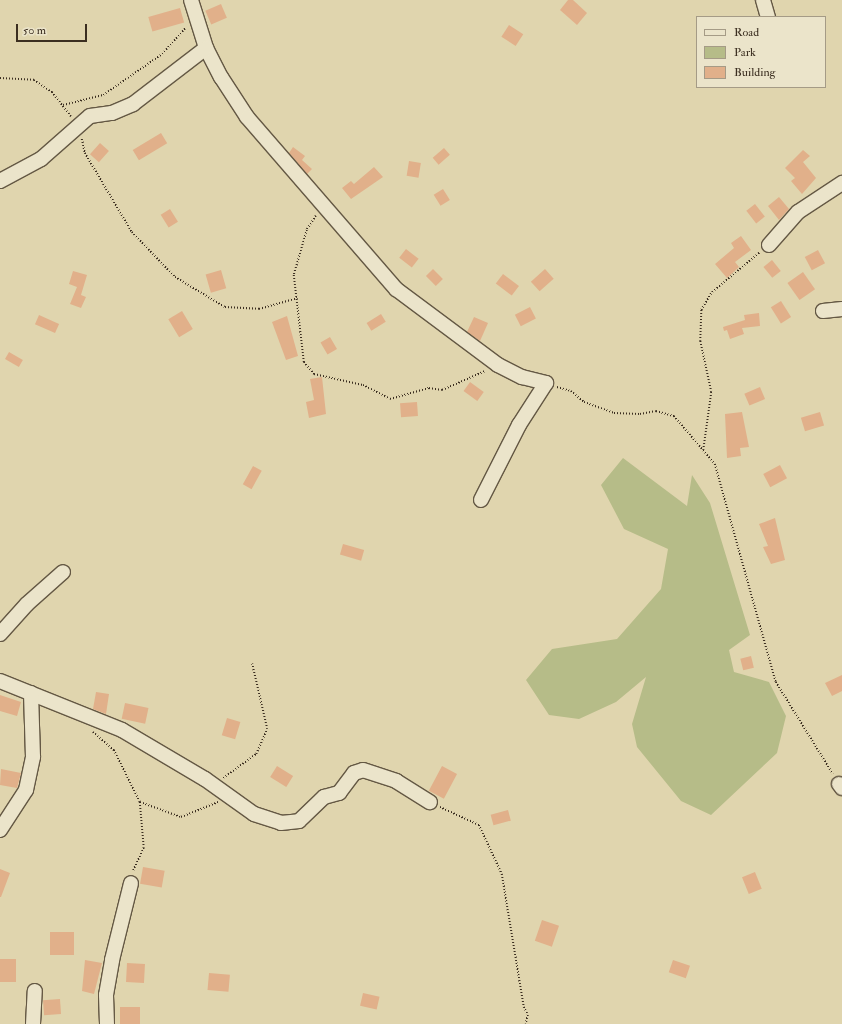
<!DOCTYPE html>
<html>
<head>
<meta charset="utf-8">
<style>
  body { margin:0 }
  #map { position:relative; width:842px; height:1024px; overflow:hidden; background:#e0d5ae; font-family:"IM FELL Double Pica",serif }
  div>[style] { position:absolute }
  .green>* { inset:0; background:#b6bc88 }
  .building>* { inset:0; background:#e1b08a; transform-origin:0 0 }
  .path>* { height:1.5px; margin-top:-0.75px; transform-origin:0; background:repeating-linear-gradient(90deg,#3b2e20 0 1px,transparent 0 3px) }
  .roads { filter:drop-shadow(1px 0 #645844) drop-shadow(-1px 0 #645844) drop-shadow(0 1px #645844) drop-shadow(0 -1px #645844) }
  .minor>* { height:14px; margin:-7px; padding:0 7px; transform-origin:7px; border-radius:7px; background:#ebe4ca }
  span { translate:-50% -50%; white-space:nowrap; text-align:center; line-height:1.15; -webkit-text-stroke:3.5px #ebe4ca; paint-order:stroke }
  .legend { position:absolute; left:696px; top:16px; width:130px; height:72px; box-sizing:border-box; background:#ebe4ca; border:1px solid #a59b86; margin:0; padding:5px 7px; list-style:none; font-size:12px; color:#3b2e20 }
  .legend li { display:flex; align-items:center; gap:8px; height:20px }
  .legend b { width:20px; border:1px solid #a59b86 }
  .scale { position:absolute; left:16px; top:24px; width:71px; height:18px; box-sizing:border-box; border:2px solid #3b2e20; border-top:0; padding-left:5px; font-size:12px; line-height:14px; white-space:nowrap; color:#3b2e20; -webkit-text-stroke:3px #ebe4ca; paint-order:stroke }
</style>
</head>
<body>
<div id="map">
  <div class="green">
    <i style="clip-path:polygon(623px 458px,687px 506px,692px 475px,710px 503px,750px 635px,729px 650px,734px 672px,769px 682px,786px 716px,777px 753px,711px 815px,681px 801px,637px 747px,632px 724px,646px 677px,616px 702px,579px 719px,549px 715px,526px 680px,552px 649px,617px 639px,661px 589px,668px 549px,624px 529px,601px 485px)"></i>
  </div>
  <div class="building">
    <i style="clip-path:polygon(568px 0,573px 0,587px 13px,577px 25px,560px 10px)"></i>
    <i style="left:221px;top:4px;width:15px;height:17px;rotate:67deg"></i>
    <i style="left:180px;top:8px;width:15px;height:33px;rotate:74deg"></i>
    <i style="left:509px;top:25px;width:17px;height:14px;rotate:33deg"></i>
    <i style="left:161px;top:133px;width:12px;height:33px;rotate:59deg"></i>
    <i style="left:100px;top:143px;width:12px;height:15px;rotate:42deg"></i>
    <i style="clip-path:polygon(293px 147px,305px 156px,302px 160px,312px 169px,307px 174px,289px 153px)"></i>
    <i style="left:444px;top:148px;width:9px;height:15px;rotate:49deg"></i>
    <i style="clip-path:polygon(803px 150px,810px 156px,803px 162px,816px 178px,802px 194px,791px 181px,795px 178px,785px 168px)"></i>
    <i style="left:409px;top:161px;width:12px;height:15px;rotate:9deg"></i>
    <i style="clip-path:polygon(374px 167px,383px 177px,351px 199px,342px 188px,351px 181px,354px 184px)"></i>
    <i style="left:443px;top:189px;width:13px;height:11px;rotate:58deg"></i>
    <i style="clip-path:polygon(779px 197px,789px 209px,779px 220px,768px 206px)"></i>
    <i style="left:755px;top:204px;width:16px;height:11px;rotate:52deg"></i>
    <i style="left:170px;top:209px;width:15px;height:11px;rotate:58deg"></i>
    <i style="clip-path:polygon(741px 236px,751px 250px,735px 262px,739px 267px,727px 278px,715px 264px,734px 248px,731px 243px)"></i>
    <i style="left:406px;top:249px;width:16px;height:11px;rotate:38deg"></i>
    <i style="left:818px;top:250px;width:15px;height:15px;rotate:62deg"></i>
    <i style="left:772px;top:260px;width:14px;height:11px;rotate:51deg"></i>
    <i style="left:433px;top:269px;width:14px;height:10px;rotate:45deg"></i>
    <i style="left:545px;top:269px;width:13px;height:19px;rotate:48deg"></i>
    <i style="left:221px;top:270px;width:19px;height:16px;rotate:74deg"></i>
    <i style="clip-path:polygon(73px 271px,87px 275px,81px 295px,86px 297px,81px 308px,70px 304px,77px 287px,69px 284px)"></i>
    <i style="left:803px;top:272px;width:21px;height:19px;rotate:55deg"></i>
    <i style="left:503px;top:274px;width:20px;height:12px;rotate:37deg"></i>
    <i style="left:781px;top:301px;width:19px;height:12px;rotate:58deg"></i>
    <i style="left:530px;top:307px;width:13px;height:17px;rotate:63deg"></i>
    <i style="left:182px;top:311px;width:21px;height:16px;rotate:59deg"></i>
    <i style="clip-path:polygon(759px 313px,760px 326px,742px 328px,744px 334px,730px 339px,727px 330px,724px 331px,723px 327px,745px 320px,744px 315px)"></i>
    <i style="left:381px;top:314px;width:9px;height:17px;rotate:58deg"></i>
    <i style="left:39px;top:315px;width:22px;height:10px;rotate:24deg"></i>
    <i style="clip-path:polygon(287px 316px,298px 356px,286px 360px,272px 322px)"></i>
    <i style="clip-path:polygon(474px 317px,488px 323px,480px 341px,467px 332px)"></i>
    <i style="left:330px;top:337px;width:14px;height:11px;rotate:60deg"></i>
    <i style="left:9px;top:352px;width:16px;height:8px;rotate:30deg"></i>
    <i style="clip-path:polygon(322px 377px,326px 414px,309px 418px,306px 402px,314px 400px,310px 379px)"></i>
    <i style="left:470px;top:382px;width:17px;height:11px;rotate:36deg"></i>
    <i style="left:760px;top:387px;width:13px;height:17px;rotate:67deg"></i>
    <i style="left:417px;top:402px;width:14px;height:17px;rotate:86deg"></i>
    <i style="clip-path:polygon(742px 412px,749px 447px,740px 448px,741px 456px,727px 458px,725px 414px)"></i>
    <i style="left:820px;top:412px;width:14px;height:20px;rotate:73deg"></i>
    <i style="left:780px;top:465px;width:15px;height:19px;rotate:62deg"></i>
    <i style="left:253px;top:466px;width:10px;height:21px;rotate:29deg"></i>
    <i style="clip-path:polygon(775px 518px,785px 560px,771px 564px,763px 547px,768px 546px,759px 524px)"></i>
    <i style="left:343px;top:544px;width:22px;height:11px;rotate:16deg"></i>
    <i style="left:751px;top:656px;width:12px;height:11px;rotate:76deg"></i>
    <i style="clip-path:polygon(842px 675px,842px 691px,832px 696px,825px 683px)"></i>
    <i style="clip-path:polygon(96px 692px,109px 694px,106px 714px,93px 709px)"></i>
    <i style="clip-path:polygon(0 695px,21px 702px,17px 716px,0 711px)"></i>
    <i style="left:125px;top:703px;width:24px;height:16px;rotate:12deg"></i>
    <i style="left:227px;top:718px;width:14px;height:18px;rotate:17deg"></i>
    <i style="left:277px;top:766px;width:19px;height:13px;rotate:32deg"></i>
    <i style="left:442px;top:766px;width:17px;height:28px;rotate:28deg"></i>
    <i style="clip-path:polygon(1px 769px,21px 773px,17px 788px,0 785px)"></i>
    <i style="left:508px;top:810px;width:11px;height:18px;rotate:75deg"></i>
    <i style="left:143px;top:867px;width:22px;height:17px;rotate:10deg"></i>
    <i style="clip-path:polygon(0 869px,10px 873px,1px 897px,0 897px)"></i>
    <i style="left:755px;top:872px;width:18px;height:14px;rotate:68deg"></i>
    <i style="left:542px;top:920px;width:18px;height:22px;rotate:19deg"></i>
    <i style="left:74px;top:932px;width:23px;height:24px;rotate:90deg"></i>
    <i style="left:0;top:959px;width:16px;height:23px"></i>
    <i style="clip-path:polygon(85px 960px,102px 963px,94px 994px,82px 991px)"></i>
    <i style="left:673px;top:960px;width:18px;height:13px;rotate:19deg"></i>
    <i style="left:127px;top:963px;width:18px;height:19px;rotate:3deg"></i>
    <i style="left:209px;top:973px;width:21px;height:17px;rotate:5deg"></i>
    <i style="left:363px;top:993px;width:17px;height:13px;rotate:13deg"></i>
    <i style="left:60px;top:999px;width:15px;height:17px;rotate:86deg"></i>
    <i style="left:120px;top:1007px;width:20px;height:17px"></i>
  </div>
  <div class="path">
    <i style="left:0;top:78px;width:34px;rotate:3deg"></i>
    <i style="left:34px;top:80px;width:22px;rotate:34deg"></i>
    <i style="left:52px;top:92px;width:31px;rotate:52deg"></i>
    <i style="left:63px;top:105px;width:41px;rotate:-14deg"></i>
    <i style="left:103px;top:95px;width:72px;rotate:-34.8deg"></i>
    <i style="left:162px;top:54px;width:36px;rotate:-48deg"></i>
    <i style="left:82px;top:139px;width:14px;rotate:78deg"></i>
    <i style="left:85px;top:153px;width:92px;rotate:59.3deg"></i>
    <i style="left:132px;top:232px;width:62px;rotate:46.3deg"></i>
    <i style="left:175px;top:277px;width:58px;rotate:31deg"></i>
    <i style="left:225px;top:307px;width:34px;rotate:3deg"></i>
    <i style="left:259px;top:309px;width:40px;rotate:-16deg"></i>
    <i style="left:316px;top:216px;width:17px;rotate:123deg"></i>
    <i style="left:307px;top:230px;width:47px;rotate:106.1deg"></i>
    <i style="left:294px;top:275px;width:88px;rotate:83.4deg"></i>
    <i style="left:304px;top:362px;width:16px;rotate:50deg"></i>
    <i style="left:314px;top:374px;width:50px;rotate:12.7deg"></i>
    <i style="left:363px;top:385px;width:30px;rotate:27deg"></i>
    <i style="left:390px;top:399px;width:41px;rotate:-15.8deg"></i>
    <i style="left:429px;top:388px;width:13px;rotate:9deg"></i>
    <i style="left:442px;top:390px;width:47px;rotate:-23.8deg"></i>
    <i style="left:557px;top:387px;width:15px;rotate:16deg"></i>
    <i style="left:571px;top:391px;width:17px;rotate:40deg"></i>
    <i style="left:584px;top:402px;width:32px;rotate:20deg"></i>
    <i style="left:614px;top:413px;width:26px;rotate:2deg"></i>
    <i style="left:640px;top:414px;width:16px;rotate:-11deg"></i>
    <i style="left:656px;top:411px;width:19px;rotate:16deg"></i>
    <i style="left:674px;top:416px;width:63px;rotate:49.5deg"></i>
    <i style="left:715px;top:464px;width:226px;rotate:74.4deg"></i>
    <i style="left:776px;top:682px;width:108px;rotate:58.2deg"></i>
    <i style="left:703px;top:450px;width:59px;rotate:-82.1deg"></i>
    <i style="left:711px;top:392px;width:52px;rotate:-102.2deg"></i>
    <i style="left:700px;top:341px;width:31px;rotate:-88deg"></i>
    <i style="left:701px;top:310px;width:21px;rotate:-59deg"></i>
    <i style="left:712px;top:292px;width:62px;rotate:-39.8deg"></i>
    <i style="left:93px;top:732px;width:28px;rotate:41deg"></i>
    <i style="left:114px;top:750px;width:58px;rotate:63.4deg"></i>
    <i style="left:140px;top:802px;width:46px;rotate:85deg"></i>
    <i style="left:144px;top:848px;width:26px;rotate:115deg"></i>
    <i style="left:223px;top:778px;width:41px;rotate:-36deg"></i>
    <i style="left:256px;top:754px;width:27px;rotate:-66deg"></i>
    <i style="left:267px;top:729px;width:67px;rotate:-103deg"></i>
    <i style="left:140px;top:802px;width:44px;rotate:20.1deg"></i>
    <i style="left:181px;top:817px;width:40px;rotate:-22deg"></i>
    <i style="left:440px;top:807px;width:43px;rotate:24.8deg"></i>
    <i style="left:479px;top:825px;width:54px;rotate:64.9deg"></i>
    <i style="left:502px;top:874px;width:135px;rotate:80.6deg"></i>
    <i style="left:524px;top:1007px;width:9px;rotate:63deg"></i>
    <i style="left:528px;top:1015px;width:9px;rotate:103deg"></i>
  </div>
  <div class="roads">
    <div class="minor">
      <i style="left:191px;top:0;width:50px;rotate:72.6deg"></i>
      <i style="left:206px;top:48px;width:33px;rotate:63deg"></i>
      <i style="left:221px;top:77px;width:48px;rotate:57deg"></i>
      <i style="left:247px;top:117px;width:228px;rotate:49.1deg"></i>
      <i style="left:396px;top:289px;width:127px;rotate:36.7deg"></i>
      <i style="left:498px;top:365px;width:27px;rotate:27deg"></i>
      <i style="left:522px;top:377px;width:25px;rotate:14deg"></i>
      <i style="left:546px;top:383px;width:50px;rotate:122.7deg"></i>
      <i style="left:519px;top:425px;width:84px;rotate:116.9deg"></i>
      <i style="left:763px;top:0;width:18px;rotate:74deg"></i>
      <i style="left:0;top:181px;width:47px;rotate:-28.2deg"></i>
      <i style="left:41px;top:159px;width:65px;rotate:-41.3deg"></i>
      <i style="left:90px;top:116px;width:22px;rotate:-8deg"></i>
      <i style="left:112px;top:113px;width:23px;rotate:-23deg"></i>
      <i style="left:133px;top:104px;width:92px;rotate:-37.5deg"></i>
      <i style="left:769px;top:245px;width:44px;rotate:-48.7deg"></i>
      <i style="left:798px;top:212px;width:53px;rotate:-33.4deg"></i>
      <i style="left:823px;top:311px;width:19px;rotate:-6deg"></i>
      <i style="left:0;top:634px;width:40px;rotate:-48deg"></i>
      <i style="left:27px;top:604px;width:48px;rotate:-41.6deg"></i>
      <i style="left:0;top:681px;width:131px;rotate:21.9deg"></i>
      <i style="left:122px;top:730px;width:96px;rotate:30.6deg"></i>
      <i style="left:205px;top:779px;width:60px;rotate:35.5deg"></i>
      <i style="left:254px;top:814px;width:28px;rotate:18deg"></i>
      <i style="left:281px;top:823px;width:18px;rotate:-6deg"></i>
      <i style="left:299px;top:821px;width:35px;rotate:-44deg"></i>
      <i style="left:324px;top:797px;width:16px;rotate:-15deg"></i>
      <i style="left:339px;top:793px;width:25px;rotate:-53deg"></i>
      <i style="left:354px;top:773px;width:9px;rotate:-18deg"></i>
      <i style="left:363px;top:770px;width:35px;rotate:18deg"></i>
      <i style="left:396px;top:781px;width:40px;rotate:32deg"></i>
      <i style="left:839px;top:784px;width:5px;rotate:53deg"></i>
      <i style="left:0;top:830px;width:48px;rotate:-57deg"></i>
      <i style="left:26px;top:790px;width:34px;rotate:-78deg"></i>
      <i style="left:33px;top:757px;width:64px;rotate:-91.8deg"></i>
      <i style="left:33px;top:1024px;width:33px;rotate:-87deg"></i>
      <i style="left:107px;top:1024px;width:29px;rotate:-92deg"></i>
      <i style="left:106px;top:995px;width:36px;rotate:-80deg"></i>
      <i style="left:112px;top:960px;width:79px;rotate:-76.1deg"></i>
    </div>
  </div>
  <ul class="legend">
  <li><b style="height:5px;background:#ebe4ca"></b>Road</li>
  <li><b style="height:11px;background:#b6bc88"></b>Park</li>
  <li><b style="height:11px;background:#e1b08a"></b>Building</li>
  </ul>
  <div class="scale">50 m</div>
</div>
</body>
</html>
